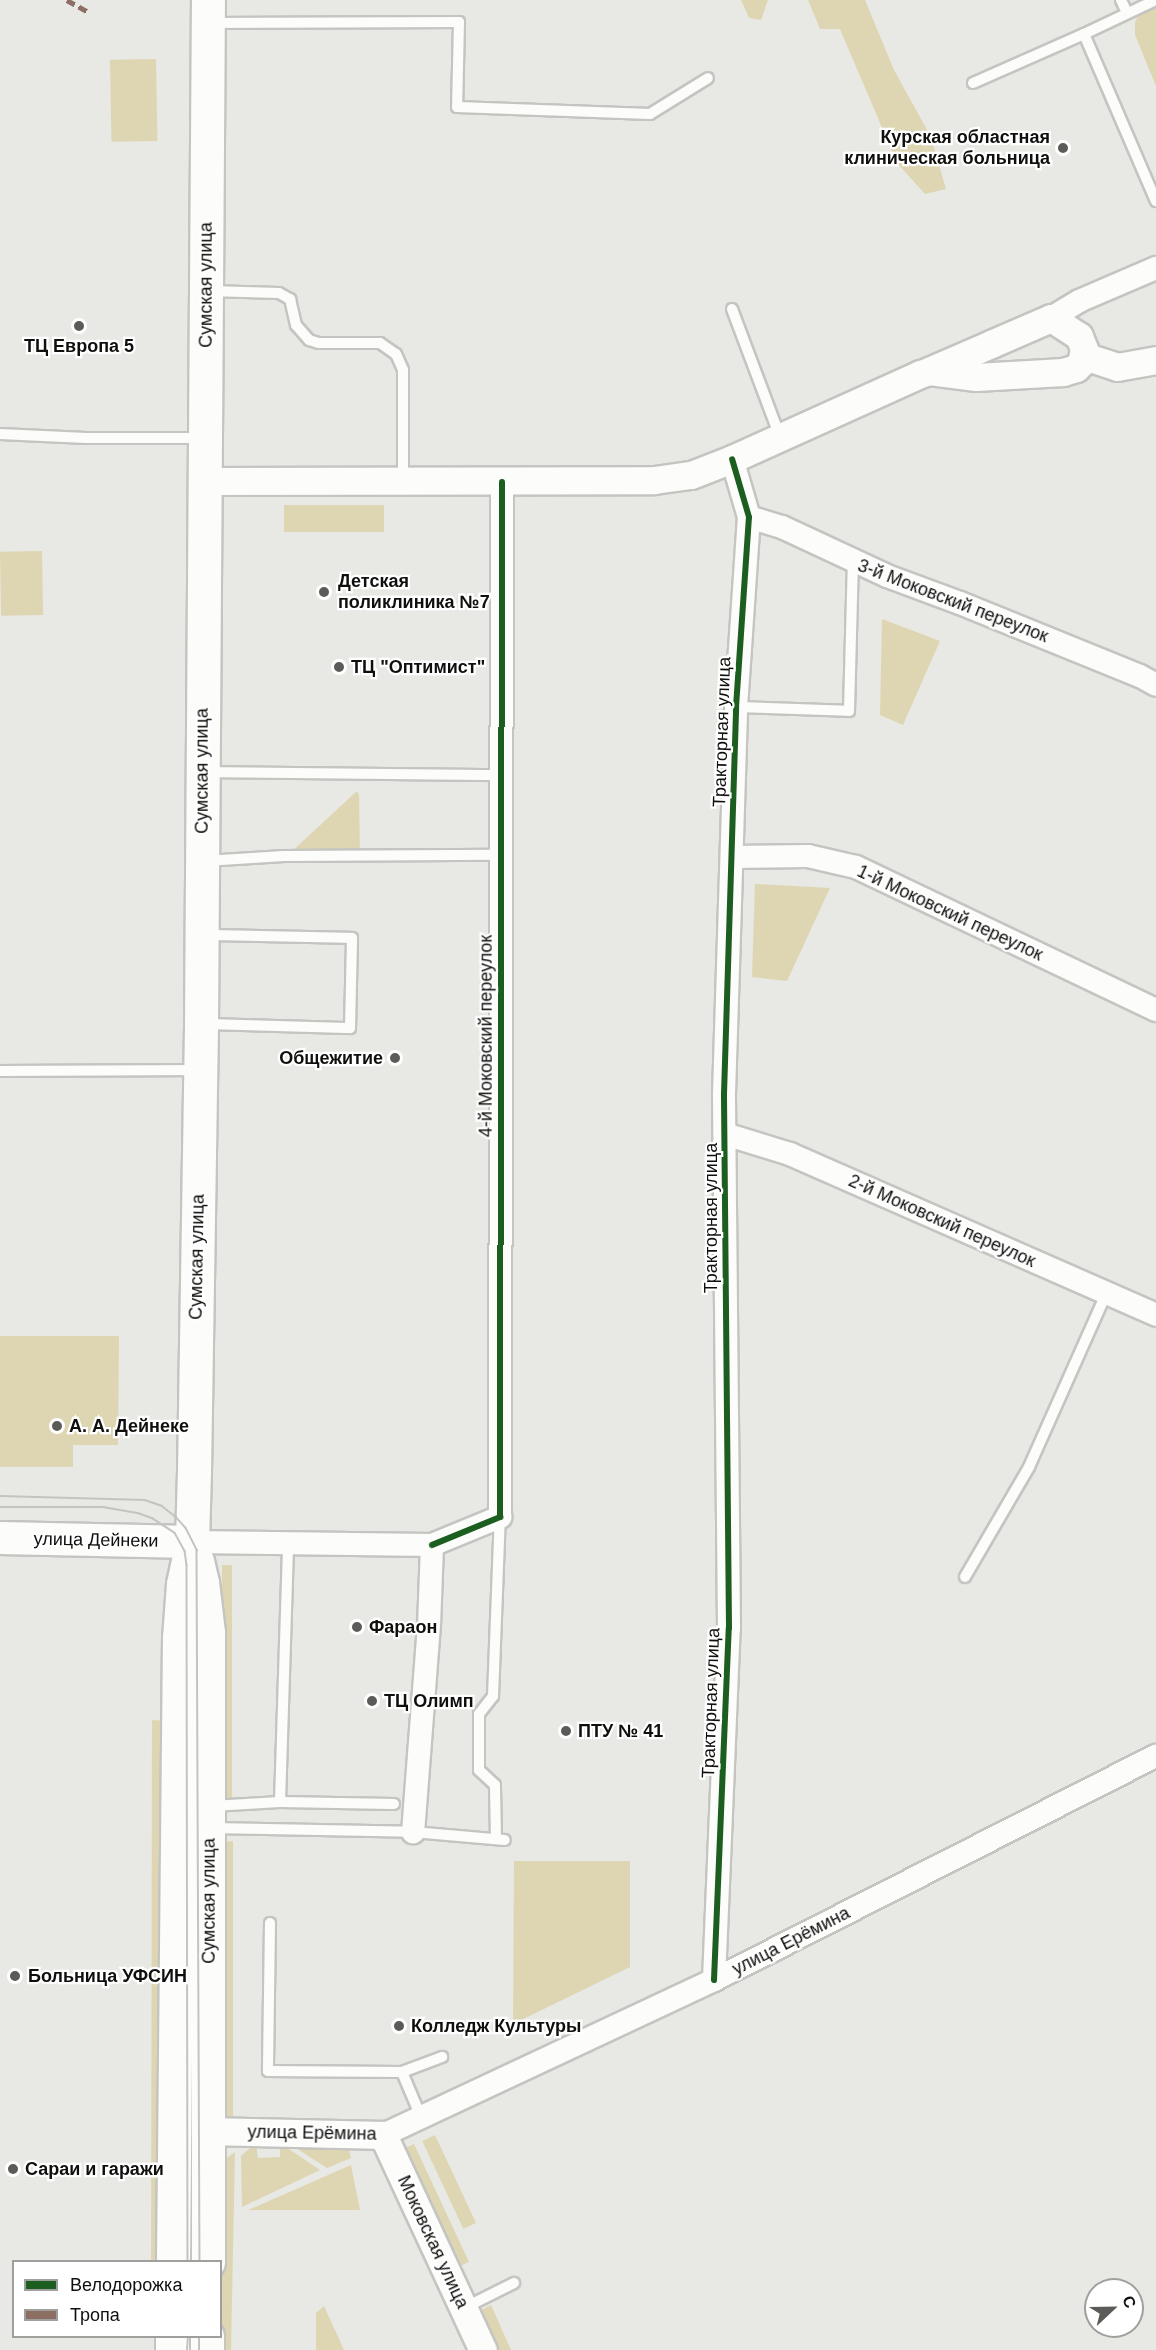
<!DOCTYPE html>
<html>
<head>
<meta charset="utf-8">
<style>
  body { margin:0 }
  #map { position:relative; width:1156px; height:2350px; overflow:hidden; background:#e8e8e4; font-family:Arial,sans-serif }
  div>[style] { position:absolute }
  .green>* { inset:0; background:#ded6b2; transform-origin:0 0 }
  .roads { filter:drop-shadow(2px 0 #c4c4c1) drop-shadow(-2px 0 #c4c4c1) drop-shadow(0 2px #c4c4c1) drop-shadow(0 -2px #c4c4c1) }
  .service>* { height:10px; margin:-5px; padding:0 5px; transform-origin:5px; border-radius:5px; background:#fcfcfb }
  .minor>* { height:22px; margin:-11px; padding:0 11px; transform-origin:11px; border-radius:11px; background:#fcfcfb }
  .tertiary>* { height:27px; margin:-13.5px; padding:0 13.5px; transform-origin:13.5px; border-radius:13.5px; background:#fcfcfb }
  .secondary>* { height:32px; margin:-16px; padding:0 16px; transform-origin:16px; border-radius:16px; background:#fcfcfb }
  .primary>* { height:33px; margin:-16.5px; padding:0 16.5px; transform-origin:16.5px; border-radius:16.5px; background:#fcfcfb }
  .tram>* { height:1.5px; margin:-0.75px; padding:0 0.75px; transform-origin:0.75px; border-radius:0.75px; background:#c3c3c2 }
  .quiet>* { height:4.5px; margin-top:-2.25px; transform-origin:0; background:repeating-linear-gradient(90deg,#8d6e63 0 9px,transparent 0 13.5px) }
  .cycleway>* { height:6px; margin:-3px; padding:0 3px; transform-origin:3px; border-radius:3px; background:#1b5e20 }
  .dots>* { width:16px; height:16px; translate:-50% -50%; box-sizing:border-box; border:3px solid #fff; border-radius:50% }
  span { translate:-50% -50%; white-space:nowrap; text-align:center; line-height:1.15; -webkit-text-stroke:4.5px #fff; paint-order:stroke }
  .poi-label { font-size:18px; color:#0f0f0d; font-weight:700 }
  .right { translate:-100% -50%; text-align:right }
  .left { translate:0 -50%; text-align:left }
  .street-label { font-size:18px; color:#0f0f0d }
  .legend { position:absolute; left:12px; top:2260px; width:210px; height:78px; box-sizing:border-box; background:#fff; border:2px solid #9f9f9e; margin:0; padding:8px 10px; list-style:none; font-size:18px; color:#0f0f0d }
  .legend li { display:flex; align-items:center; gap:12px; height:30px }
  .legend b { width:30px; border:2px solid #9f9f9e }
  .north { position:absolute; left:1084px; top:2278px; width:60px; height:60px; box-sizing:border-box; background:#fff; border:2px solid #9f9f9e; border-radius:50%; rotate:68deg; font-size:16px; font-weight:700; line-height:24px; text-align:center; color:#0f0f0d }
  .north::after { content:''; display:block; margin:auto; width:21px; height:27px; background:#5b5b58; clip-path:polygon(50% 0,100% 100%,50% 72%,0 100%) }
</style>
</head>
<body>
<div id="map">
  <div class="green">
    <i style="clip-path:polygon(741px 0,768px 0,761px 20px,749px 18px)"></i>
    <i style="clip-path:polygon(808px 0,865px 0,894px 70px,931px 137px,946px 189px,925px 194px,897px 163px,840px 29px,820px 29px)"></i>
    <i style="clip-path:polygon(1156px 6px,1156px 86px,1135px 35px,1135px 22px,1140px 12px)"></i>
    <i style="left:156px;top:59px;width:82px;height:46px;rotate:89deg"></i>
    <i style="left:284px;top:505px;width:100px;height:27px"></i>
    <i style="left:42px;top:551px;width:64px;height:42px;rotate:89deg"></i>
    <i style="clip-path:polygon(882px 619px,940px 641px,903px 725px,880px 715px)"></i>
    <i style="clip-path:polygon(357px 791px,359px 795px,360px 854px,289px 854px)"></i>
    <i style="clip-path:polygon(755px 884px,830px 888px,787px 981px,752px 977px)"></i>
    <i style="clip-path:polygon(0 1336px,119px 1336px,118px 1445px,73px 1445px,73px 1467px,0 1467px)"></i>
    <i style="left:222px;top:1565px;width:10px;height:233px"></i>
    <i style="clip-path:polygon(152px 1720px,169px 1721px,162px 2261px,151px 2262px)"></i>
    <i style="clip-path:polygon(233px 1841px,233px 2116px,221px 2116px,219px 1842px)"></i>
    <i style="clip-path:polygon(514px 1861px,630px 1861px,630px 1967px,513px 2024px)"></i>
    <i style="left:435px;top:2135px;width:97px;height:14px;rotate:65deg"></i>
    <i style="clip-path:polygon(256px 2143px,258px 2158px,280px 2157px,280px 2143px,320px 2170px,242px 2207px,241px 2156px)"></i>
    <i style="clip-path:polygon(288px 2143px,348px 2146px,351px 2158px,327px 2168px)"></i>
    <i style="left:414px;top:2144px;width:130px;height:13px;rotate:65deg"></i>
    <i style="clip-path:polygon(235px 2152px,231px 2350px,212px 2350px,220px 2336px,220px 2262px,214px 2167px)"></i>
    <i style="clip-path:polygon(351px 2165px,360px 2210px,248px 2210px)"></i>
    <i style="clip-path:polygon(491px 2305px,511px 2350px,498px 2350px,480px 2311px)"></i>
    <i style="clip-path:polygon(324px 2306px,344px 2350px,316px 2350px,316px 2313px)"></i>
  </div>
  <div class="roads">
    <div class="service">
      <i style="left:1121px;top:0;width:14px;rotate:65deg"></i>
      <i style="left:211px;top:23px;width:248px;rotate:-0.2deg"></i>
      <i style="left:459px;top:22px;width:85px;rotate:91.3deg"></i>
      <i style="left:457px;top:107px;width:193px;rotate:2.1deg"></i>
      <i style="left:650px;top:114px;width:68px;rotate:-31.8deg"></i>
      <i style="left:1084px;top:34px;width:80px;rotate:-25.3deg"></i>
      <i style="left:973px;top:83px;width:121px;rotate:-23.8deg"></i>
      <i style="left:1084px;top:34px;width:182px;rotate:66.7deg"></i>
      <i style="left:209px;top:291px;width:70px;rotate:1.6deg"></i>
      <i style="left:279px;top:293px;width:13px;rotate:29deg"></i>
      <i style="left:290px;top:299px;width:27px;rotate:77deg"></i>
      <i style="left:296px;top:325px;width:20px;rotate:49deg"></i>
      <i style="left:309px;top:340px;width:10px;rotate:17deg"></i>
      <i style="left:319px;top:343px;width:61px"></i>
      <i style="left:380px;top:343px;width:19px;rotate:35deg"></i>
      <i style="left:396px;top:354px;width:17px;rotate:66deg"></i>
      <i style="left:403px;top:370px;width:111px;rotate:90deg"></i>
      <i style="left:732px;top:309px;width:137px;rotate:69.4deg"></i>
      <i style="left:0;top:434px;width:86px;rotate:2.7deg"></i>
      <i style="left:86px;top:438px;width:115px"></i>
      <i style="left:736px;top:707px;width:113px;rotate:2deg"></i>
      <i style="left:849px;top:711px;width:149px;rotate:-88.5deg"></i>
      <i style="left:205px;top:772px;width:296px;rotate:0.6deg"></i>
      <i style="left:205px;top:861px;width:79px;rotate:-3.6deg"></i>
      <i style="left:284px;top:856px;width:216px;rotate:-0.3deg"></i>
      <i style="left:204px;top:1024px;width:146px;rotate:1.6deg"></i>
      <i style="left:350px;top:1028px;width:90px;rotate:-88.7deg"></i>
      <i style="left:352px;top:938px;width:147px;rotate:-178.8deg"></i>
      <i style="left:0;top:1071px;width:198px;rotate:-0.3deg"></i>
      <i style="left:965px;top:1577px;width:127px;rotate:-59.8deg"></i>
      <i style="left:1029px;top:1467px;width:189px;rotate:-66deg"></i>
      <i style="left:280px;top:1802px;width:259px;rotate:-88.2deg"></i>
      <i style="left:212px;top:1806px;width:68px;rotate:-3.4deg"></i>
      <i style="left:280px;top:1802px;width:114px;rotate:1deg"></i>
      <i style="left:212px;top:1828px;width:201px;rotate:1.1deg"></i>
      <i style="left:413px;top:1832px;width:92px;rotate:5deg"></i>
      <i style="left:496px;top:1839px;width:54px;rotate:-91.1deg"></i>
      <i style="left:495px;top:1785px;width:22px;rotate:-137deg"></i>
      <i style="left:479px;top:1770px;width:56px;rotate:-90deg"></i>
      <i style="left:479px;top:1714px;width:23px;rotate:-52deg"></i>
      <i style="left:493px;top:1696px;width:179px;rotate:-87.8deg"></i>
      <i style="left:270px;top:1923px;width:148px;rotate:90.8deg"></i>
      <i style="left:268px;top:2071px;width:134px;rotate:0.4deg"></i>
      <i style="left:402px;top:2072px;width:43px;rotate:-20.6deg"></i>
      <i style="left:402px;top:2072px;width:49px;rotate:67.1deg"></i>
      <i style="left:464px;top:2308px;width:56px;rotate:-26.6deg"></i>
    </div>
    <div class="minor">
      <i style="left:1051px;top:318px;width:33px;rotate:-31deg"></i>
      <i style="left:1079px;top:301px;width:84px;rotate:-23.2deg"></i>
      <i style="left:749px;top:517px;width:34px;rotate:17deg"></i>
      <i style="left:782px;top:527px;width:116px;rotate:25deg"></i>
      <i style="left:887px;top:576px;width:78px;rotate:20.3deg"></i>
      <i style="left:960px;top:603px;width:194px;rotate:22.1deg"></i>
      <i style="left:1140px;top:676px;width:18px;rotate:29deg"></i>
      <i style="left:733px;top:857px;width:75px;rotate:-0.8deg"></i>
      <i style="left:808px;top:856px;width:49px;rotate:12.9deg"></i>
      <i style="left:856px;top:867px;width:332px;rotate:25.5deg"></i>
      <i style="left:725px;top:1134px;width:68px;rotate:17.1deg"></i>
      <i style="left:790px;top:1154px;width:400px;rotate:23.7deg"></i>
      <i style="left:192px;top:1542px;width:240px;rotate:0.7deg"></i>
      <i style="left:432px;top:1545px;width:80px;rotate:92.1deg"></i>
      <i style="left:429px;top:1625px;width:208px;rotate:94.4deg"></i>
      <i style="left:432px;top:1545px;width:74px;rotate:-22.4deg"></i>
      <i style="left:500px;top:1517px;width:1035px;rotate:-89.89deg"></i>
      <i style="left:714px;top:1980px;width:352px;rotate:-87.6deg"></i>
      <i style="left:729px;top:1628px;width:534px;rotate:-90.54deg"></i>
      <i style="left:724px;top:1094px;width:387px;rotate:-88.2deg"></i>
      <i style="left:736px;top:707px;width:190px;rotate:-86.1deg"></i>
      <i style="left:749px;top:517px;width:60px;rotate:-106.3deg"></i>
      <i style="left:383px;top:2135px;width:365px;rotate:-25.1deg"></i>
      <i style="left:714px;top:1980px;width:496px;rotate:-26.9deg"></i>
    </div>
    <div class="tertiary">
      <i style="left:1084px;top:356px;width:35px;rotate:18deg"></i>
      <i style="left:1117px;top:367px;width:40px;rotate:-10deg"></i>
      <i style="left:204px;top:481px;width:450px;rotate:-0.1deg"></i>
      <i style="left:654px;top:480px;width:37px;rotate:-8deg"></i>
      <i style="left:691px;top:475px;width:44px;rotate:-21.3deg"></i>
      <i style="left:732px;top:459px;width:206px;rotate:-24.3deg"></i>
      <i style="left:920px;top:374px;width:9px;rotate:-18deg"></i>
      <i style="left:929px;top:371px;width:68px;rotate:-23.5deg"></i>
      <i style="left:991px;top:344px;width:65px;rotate:-23.4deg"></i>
      <i style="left:1051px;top:318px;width:33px;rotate:33deg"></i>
      <i style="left:1079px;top:336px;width:14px;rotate:69deg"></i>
      <i style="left:1084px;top:349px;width:14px;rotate:102deg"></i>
      <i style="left:1081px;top:363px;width:7px;rotate:135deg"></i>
      <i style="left:1076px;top:368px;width:14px;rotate:163deg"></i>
      <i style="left:1063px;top:372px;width:87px;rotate:176.7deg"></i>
      <i style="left:976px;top:377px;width:47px;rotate:-172.7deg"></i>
      <i style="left:209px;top:2131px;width:174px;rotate:1.3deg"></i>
      <i style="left:383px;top:2135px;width:237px;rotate:65.1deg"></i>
    </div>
    <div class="secondary">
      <i style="left:0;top:1538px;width:192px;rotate:1.2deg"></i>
    </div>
    <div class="primary">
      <i style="left:197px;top:1561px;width:22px;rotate:77deg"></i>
      <i style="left:202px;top:1582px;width:50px;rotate:83.2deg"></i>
      <i style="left:208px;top:1632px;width:630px;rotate:90deg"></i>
      <i style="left:173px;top:2262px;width:624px;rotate:-89.45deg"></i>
      <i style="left:179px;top:1638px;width:54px;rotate:-85.8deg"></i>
      <i style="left:183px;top:1584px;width:43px;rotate:-77.9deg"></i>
      <i style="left:192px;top:1542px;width:70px;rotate:-88.4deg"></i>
      <i style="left:194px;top:1472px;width:448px;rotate:-89.1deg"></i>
      <i style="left:201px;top:1024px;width:1024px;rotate:-89.61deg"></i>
      <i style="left:172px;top:2350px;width:14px;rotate:-90deg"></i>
      <i style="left:207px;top:2350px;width:14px;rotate:-90deg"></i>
    </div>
  </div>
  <div class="tram">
    <i style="left:0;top:1496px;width:145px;rotate:1.6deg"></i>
    <i style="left:145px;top:1500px;width:18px;rotate:19deg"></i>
    <i style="left:162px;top:1506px;width:18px;rotate:38deg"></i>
    <i style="left:176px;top:1517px;width:15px;rotate:48deg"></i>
    <i style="left:186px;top:1528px;width:25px;rotate:63deg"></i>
    <i style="left:197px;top:1550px;width:712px;rotate:89.76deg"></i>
    <i style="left:0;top:1507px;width:103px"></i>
    <i style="left:103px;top:1507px;width:36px;rotate:10deg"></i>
    <i style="left:138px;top:1513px;width:15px;rotate:20deg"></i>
    <i style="left:152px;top:1518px;width:27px;rotate:33deg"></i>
    <i style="left:175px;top:1533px;width:21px;rotate:61deg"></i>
    <i style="left:185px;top:1551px;width:14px;rotate:82deg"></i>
    <i style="left:187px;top:1565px;width:697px;rotate:89.92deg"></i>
    <i style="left:187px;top:2350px;width:14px;rotate:-86deg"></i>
    <i style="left:199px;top:2350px;width:14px;rotate:-90deg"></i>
  </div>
  <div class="quiet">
    <i style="left:67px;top:0;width:25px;rotate:29deg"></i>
  </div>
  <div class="cycleway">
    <i style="left:432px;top:1545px;width:74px;rotate:-22.4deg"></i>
    <i style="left:500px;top:1517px;width:1035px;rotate:-89.89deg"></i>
    <i style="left:714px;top:1980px;width:352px;rotate:-87.6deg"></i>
    <i style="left:729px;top:1628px;width:534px;rotate:-90.54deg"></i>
    <i style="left:724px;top:1094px;width:387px;rotate:-88.2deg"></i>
    <i style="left:736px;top:707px;width:190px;rotate:-86.1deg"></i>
    <i style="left:749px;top:517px;width:60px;rotate:-106.3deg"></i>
  </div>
  <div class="dots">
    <i style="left:1063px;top:148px;background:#5b5b58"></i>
    <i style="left:79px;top:326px;background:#5b5b58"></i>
    <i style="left:324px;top:592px;background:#5b5b58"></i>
    <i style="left:339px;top:667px;background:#5b5b58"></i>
    <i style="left:395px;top:1058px;background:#5b5b58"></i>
    <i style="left:57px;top:1426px;background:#5b5b58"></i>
    <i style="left:357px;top:1627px;background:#5b5b58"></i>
    <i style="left:372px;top:1701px;background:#5b5b58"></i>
    <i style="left:566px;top:1731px;background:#5b5b58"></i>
    <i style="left:15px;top:1976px;background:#5b5b58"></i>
    <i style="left:399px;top:2026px;background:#5b5b58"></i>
    <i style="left:13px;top:2169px;background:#5b5b58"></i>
  </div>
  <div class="poi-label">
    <span class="right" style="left:1050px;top:148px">Курская областная<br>клиническая больница</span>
    <span style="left:79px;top:346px">ТЦ Европа 5</span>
    <span class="left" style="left:338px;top:592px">Детская<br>поликлиника №7</span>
    <span class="left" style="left:351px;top:667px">ТЦ "Оптимист"</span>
    <span class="right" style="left:383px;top:1058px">Общежитие</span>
    <span class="left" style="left:69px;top:1426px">А. А. Дейнеке</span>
    <span class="left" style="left:369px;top:1627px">Фараон</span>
    <span class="left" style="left:384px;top:1701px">ТЦ Олимп</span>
    <span class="left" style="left:578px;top:1731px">ПТУ № 41</span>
    <span class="left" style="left:28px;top:1976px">Больница УФСИН</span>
    <span class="left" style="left:411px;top:2026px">Колледж Культуры</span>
    <span class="left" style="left:25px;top:2169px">Сараи и гаражи</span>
  </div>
  <div class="street-label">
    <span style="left:206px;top:285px;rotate:-90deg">Сумская улица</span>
    <span style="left:953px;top:601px;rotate:21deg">3-й Моковский переулок</span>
    <span style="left:722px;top:732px;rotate:-88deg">Тракторная улица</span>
    <span style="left:202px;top:771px;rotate:-90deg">Сумская улица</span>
    <span style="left:950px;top:913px;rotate:25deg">1-й Моковский переулок</span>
    <span style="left:486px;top:1036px;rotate:-90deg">4-й Моковский переулок</span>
    <span style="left:711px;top:1218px;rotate:-90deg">Тракторная улица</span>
    <span style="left:942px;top:1221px;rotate:24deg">2-й Моковский переулок</span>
    <span style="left:197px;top:1257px;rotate:-89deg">Сумская улица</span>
    <span style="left:96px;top:1540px;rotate:1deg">улица Дейнеки</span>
    <span style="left:711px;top:1703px;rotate:-88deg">Тракторная улица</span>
    <span style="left:209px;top:1901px;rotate:-90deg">Сумская улица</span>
    <span style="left:791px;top:1941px;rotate:-27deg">улица Ерёмина</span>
    <span style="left:312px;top:2133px;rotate:1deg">улица Ерёмина</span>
    <span style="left:433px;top:2242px;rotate:65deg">Моковская улица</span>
  </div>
  <ul class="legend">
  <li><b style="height:8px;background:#1b5e20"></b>Велодорожка</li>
  <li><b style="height:8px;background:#8d6e63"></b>Тропа</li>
  </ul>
  <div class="north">С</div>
</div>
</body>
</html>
